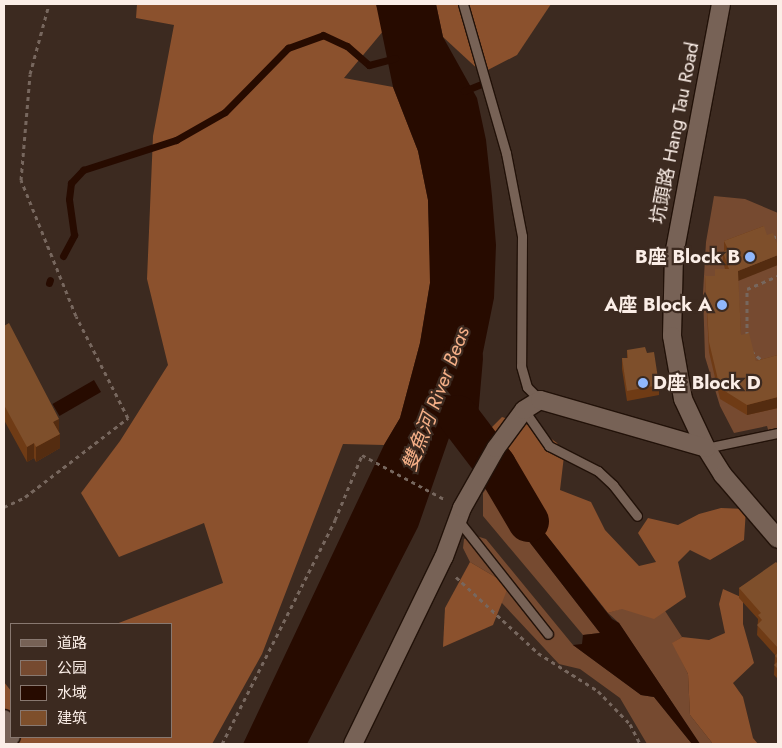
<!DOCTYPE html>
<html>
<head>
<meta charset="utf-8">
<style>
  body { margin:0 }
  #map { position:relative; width:782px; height:748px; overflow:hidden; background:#3c2a20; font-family:Jost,"Noto Sans SC",sans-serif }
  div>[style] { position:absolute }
  .green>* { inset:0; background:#764a30 }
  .forest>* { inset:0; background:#8b512d }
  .water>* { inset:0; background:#270b00; transform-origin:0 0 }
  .stream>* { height:7px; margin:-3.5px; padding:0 3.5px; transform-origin:3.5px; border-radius:3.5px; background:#270b00 }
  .river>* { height:41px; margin:-20.5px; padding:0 20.5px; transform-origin:20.5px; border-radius:20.5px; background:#270b00 }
  .path>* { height:3px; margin-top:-1.5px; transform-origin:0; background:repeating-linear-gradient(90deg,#77675e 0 4px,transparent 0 8px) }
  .roads { filter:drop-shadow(1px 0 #221209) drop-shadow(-1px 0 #221209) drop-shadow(0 1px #221209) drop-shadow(0 -1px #221209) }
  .service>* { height:9px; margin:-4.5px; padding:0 4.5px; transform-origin:4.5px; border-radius:4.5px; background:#776256 }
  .minor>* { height:18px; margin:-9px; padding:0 9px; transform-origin:9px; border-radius:9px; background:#776256 }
  .wall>* { inset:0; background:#6f3b15 }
  .shaded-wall>* { inset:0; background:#542c10 }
  .building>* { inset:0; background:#7e4f2b }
  .dots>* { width:14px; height:14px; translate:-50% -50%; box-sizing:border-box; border:2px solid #3c2a20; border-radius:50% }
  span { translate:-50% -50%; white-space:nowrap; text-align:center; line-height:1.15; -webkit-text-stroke:4.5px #3c2a20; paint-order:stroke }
  .street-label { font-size:19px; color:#fbeee7 }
  .poi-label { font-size:19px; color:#fbeee7; font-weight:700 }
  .right { translate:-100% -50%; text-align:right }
  .left { translate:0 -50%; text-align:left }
  .water-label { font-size:20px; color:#f5af87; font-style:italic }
  .frame { position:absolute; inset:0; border:5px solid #fbeee7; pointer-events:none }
  .legend { position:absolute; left:10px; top:623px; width:162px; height:115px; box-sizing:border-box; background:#3c2a20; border:1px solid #887870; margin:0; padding:6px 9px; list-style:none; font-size:15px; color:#fbeee7 }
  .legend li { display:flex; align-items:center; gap:10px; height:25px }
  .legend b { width:25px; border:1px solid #887870 }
</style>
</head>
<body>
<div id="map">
  <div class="green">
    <i style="clip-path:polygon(714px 196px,745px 199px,778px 213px,778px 439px,771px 440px,767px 426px,734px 433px,720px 406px,705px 357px,703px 293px,706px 242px)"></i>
    <i style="clip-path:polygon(491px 482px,505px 501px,517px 526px,600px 633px,583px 635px,483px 516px,483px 493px)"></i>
    <i style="clip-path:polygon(473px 535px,486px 539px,573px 645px,641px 695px,654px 697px,692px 744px,647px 744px,620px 698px,580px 669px,559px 664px,501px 602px,509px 585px,470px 562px,463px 548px,464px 539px)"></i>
    <i style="clip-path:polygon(656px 597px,682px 637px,673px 643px,688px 674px,690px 715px,713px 744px,700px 744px,619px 623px,608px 613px)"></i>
  </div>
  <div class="forest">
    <i style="clip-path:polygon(137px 4px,376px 4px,384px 30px,344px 78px,393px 87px,418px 151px,428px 200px,430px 256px,430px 283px,420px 343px,400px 418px,384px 445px,343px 444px,262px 654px,212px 744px,4px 744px,4px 682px,11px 691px,11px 737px,171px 737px,171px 624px,116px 624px,223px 583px,204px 523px,119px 557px,81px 493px,120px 441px,168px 365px,147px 279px,153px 136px,174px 25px,136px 18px)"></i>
    <i style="clip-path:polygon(436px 4px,551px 4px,517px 55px,482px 73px,443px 37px)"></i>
    <i style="clip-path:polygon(502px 417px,535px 427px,557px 443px,564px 456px,560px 490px,591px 502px,605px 530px,639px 566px,656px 562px,638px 533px,648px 518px,678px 525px,699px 514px,721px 508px,746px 509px,744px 540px,710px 560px,690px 550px,678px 562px,686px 597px,654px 619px,622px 609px,608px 613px,533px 518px,513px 484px,496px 448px,492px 427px)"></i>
    <i style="clip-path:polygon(470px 562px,509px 585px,493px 625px,443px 647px,445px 608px)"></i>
    <i style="clip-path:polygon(723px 589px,743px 598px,743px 624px,754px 663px,733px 683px,743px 697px,753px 738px,758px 744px,713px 744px,690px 715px,688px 674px,672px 643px,682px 637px,709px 640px,725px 633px,719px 604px)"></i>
  </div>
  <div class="water">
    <i style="clip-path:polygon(376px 4px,436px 4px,443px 37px,477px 98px,486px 140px,492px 196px,496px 245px,494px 298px,483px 352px,471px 389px,457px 415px,418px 527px,307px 744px,243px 744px,384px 445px,400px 418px,420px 343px,430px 283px,428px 200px,418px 151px,393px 87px)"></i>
    <i style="left:94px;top:380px;width:14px;height:48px;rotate:60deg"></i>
    <i style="clip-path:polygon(506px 465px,515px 489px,533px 518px,612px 619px,619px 623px,700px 744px,692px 744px,654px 697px,641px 695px,573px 645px,582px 644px,583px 635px,600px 633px,517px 526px,505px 501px,491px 482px)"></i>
  </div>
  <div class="stream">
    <i style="left:464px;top:91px;width:24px;rotate:-22deg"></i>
    <i style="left:63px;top:256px;width:24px;rotate:-62deg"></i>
    <i style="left:74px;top:235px;width:36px;rotate:-98deg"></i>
    <i style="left:69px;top:199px;width:16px;rotate:-83deg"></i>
    <i style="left:71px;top:183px;width:18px;rotate:-47deg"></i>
    <i style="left:83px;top:170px;width:98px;rotate:-17.9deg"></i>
    <i style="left:176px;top:140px;width:56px;rotate:-29.7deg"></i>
    <i style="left:225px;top:112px;width:90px;rotate:-45.5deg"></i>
    <i style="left:288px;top:48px;width:37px;rotate:-20deg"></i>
    <i style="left:323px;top:35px;width:26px;rotate:25deg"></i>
    <i style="left:347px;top:46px;width:29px;rotate:41deg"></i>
    <i style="left:369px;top:65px;width:27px;rotate:-15deg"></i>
    <i style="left:49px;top:283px;width:3px;rotate:-72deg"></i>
  </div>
  <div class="river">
    <i style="left:462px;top:357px;width:58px;rotate:94.9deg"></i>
    <i style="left:457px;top:415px;width:63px;rotate:52.8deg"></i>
    <i style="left:495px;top:465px;width:65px;rotate:59.5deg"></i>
  </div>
  <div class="path">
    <i style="left:772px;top:236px;width:6px;rotate:18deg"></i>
    <i style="left:747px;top:336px;width:47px;rotate:-90deg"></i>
    <i style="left:747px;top:289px;width:34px;rotate:-23deg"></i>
    <i style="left:751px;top:351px;width:17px;rotate:40deg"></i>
    <i style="left:4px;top:507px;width:23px;rotate:-25deg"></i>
    <i style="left:25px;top:497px;width:130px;rotate:-37.5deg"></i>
    <i style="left:128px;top:418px;width:114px;rotate:-117deg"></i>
    <i style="left:76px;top:316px;width:147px;rotate:-112deg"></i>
    <i style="left:21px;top:180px;width:106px;rotate:-85.1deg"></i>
    <i style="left:30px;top:74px;width:73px;rotate:-74.8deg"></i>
    <i style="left:456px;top:577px;width:112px;rotate:42.8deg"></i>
    <i style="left:538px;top:653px;width:71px;rotate:32.3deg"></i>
    <i style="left:598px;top:691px;width:46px;rotate:45.9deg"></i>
    <i style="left:630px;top:724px;width:22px;rotate:63deg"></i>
    <i style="left:222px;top:744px;width:251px;rotate:-63.2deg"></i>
    <i style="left:335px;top:520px;width:70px;rotate:-67.4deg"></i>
    <i style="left:362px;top:455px;width:93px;rotate:28.2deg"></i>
  </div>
  <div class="roads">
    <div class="service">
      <i style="left:463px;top:4px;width:155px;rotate:73.9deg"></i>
      <i style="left:506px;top:153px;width:85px;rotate:79.1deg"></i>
      <i style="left:522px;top:236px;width:130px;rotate:90.4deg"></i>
      <i style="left:521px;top:366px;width:22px;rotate:74deg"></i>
      <i style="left:527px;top:387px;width:18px;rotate:45deg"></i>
      <i style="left:524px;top:410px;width:44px;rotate:55.2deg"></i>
      <i style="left:549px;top:446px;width:55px;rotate:27deg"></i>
      <i style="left:598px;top:471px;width:21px;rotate:43deg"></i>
      <i style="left:613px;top:485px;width:39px;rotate:52deg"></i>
      <i style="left:706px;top:448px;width:74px;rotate:-11.8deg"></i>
      <i style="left:458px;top:520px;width:145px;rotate:51.7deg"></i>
    </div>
    <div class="minor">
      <i style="left:721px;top:4px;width:254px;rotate:100.6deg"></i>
      <i style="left:674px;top:254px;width:82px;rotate:91.4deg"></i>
      <i style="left:672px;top:336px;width:64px;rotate:80.1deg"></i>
      <i style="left:683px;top:399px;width:54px;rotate:64.9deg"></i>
      <i style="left:706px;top:448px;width:32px;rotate:58deg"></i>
      <i style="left:723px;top:475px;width:84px;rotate:49.3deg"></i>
      <i style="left:4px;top:719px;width:19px;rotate:69deg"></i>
      <i style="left:353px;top:744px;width:208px;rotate:-64.1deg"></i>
      <i style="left:444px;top:557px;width:52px;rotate:-69.8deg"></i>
      <i style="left:462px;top:508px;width:69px;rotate:-60.5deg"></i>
      <i style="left:496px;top:448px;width:47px;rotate:-53.6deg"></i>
      <i style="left:524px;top:410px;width:19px;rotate:-32deg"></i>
      <i style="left:540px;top:400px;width:173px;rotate:16.1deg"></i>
    </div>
  </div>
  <div class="wall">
    <i style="clip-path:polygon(764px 226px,738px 281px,741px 335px,756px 361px,778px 355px,778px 408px,747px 415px,720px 399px,709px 352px,705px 276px,715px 276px,725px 269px,723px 262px,723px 252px,724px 251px,724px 241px)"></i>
    <i style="clip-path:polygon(4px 326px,59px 431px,60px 448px,36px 462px,34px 458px,27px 462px,4px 420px)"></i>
    <i style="clip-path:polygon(627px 350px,647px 353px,659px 385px,659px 395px,627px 401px,622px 369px,622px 358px,627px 358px)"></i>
    <i style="clip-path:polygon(778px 564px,778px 679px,774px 675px,775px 655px,757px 635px,758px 619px,739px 598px,739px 588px)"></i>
  </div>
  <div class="shaded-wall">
    <i style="clip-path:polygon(778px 255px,778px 265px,738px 281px,738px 271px)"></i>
    <i style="clip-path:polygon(778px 397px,778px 408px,747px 415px,747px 405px)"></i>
    <i style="clip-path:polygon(59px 419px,59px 433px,53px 422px)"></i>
    <i style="clip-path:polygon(60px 434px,60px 448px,36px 462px,36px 447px)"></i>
    <i style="clip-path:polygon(34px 443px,34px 458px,27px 462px,27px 447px)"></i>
  </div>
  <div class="building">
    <i style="clip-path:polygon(764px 226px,767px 235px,773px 233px,778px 246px,778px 255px,738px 271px,741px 335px,749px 333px,756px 361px,778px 355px,778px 397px,747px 405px,720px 388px,709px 342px,705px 276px,715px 276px,715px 269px,729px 269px,723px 252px,728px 249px,724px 241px)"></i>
    <i style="clip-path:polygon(9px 323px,59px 419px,53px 422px,60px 434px,36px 447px,34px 443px,27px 447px,4px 405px,4px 326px)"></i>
    <i style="clip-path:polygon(645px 347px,647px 353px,654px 352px,659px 385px,627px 391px,622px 358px,628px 358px,627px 350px)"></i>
    <i style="clip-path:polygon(776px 562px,778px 564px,778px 648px,757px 625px,762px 620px,758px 615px,761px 613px,739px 588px)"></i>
    <i style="clip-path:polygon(778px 652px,778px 659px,775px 656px)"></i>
    <i style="clip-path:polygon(778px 661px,778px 669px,774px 665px)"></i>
  </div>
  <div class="dots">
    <i style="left:750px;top:257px;background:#90b8fd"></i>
    <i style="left:722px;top:305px;background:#90b8fd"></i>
    <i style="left:643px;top:383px;background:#90b8fd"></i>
  </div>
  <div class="street-label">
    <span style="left:675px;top:133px;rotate:-79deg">坑頭路 Hang Tau Road</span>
  </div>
  <div class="poi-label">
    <span class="right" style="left:740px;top:257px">B座 Block B</span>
    <span class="right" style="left:712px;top:305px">A座 Block A</span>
    <span class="left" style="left:653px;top:383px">D座 Block D</span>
  </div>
  <div class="water-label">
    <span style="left:436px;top:399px;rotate:-69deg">雙魚河 River Beas</span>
  </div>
  <div class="frame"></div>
  <ul class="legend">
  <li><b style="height:6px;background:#776256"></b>道路</li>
  <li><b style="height:14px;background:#764a30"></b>公园</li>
  <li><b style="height:14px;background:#270b00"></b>水域</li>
  <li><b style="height:14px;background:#7e4f2b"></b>建筑</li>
  </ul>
</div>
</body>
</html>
